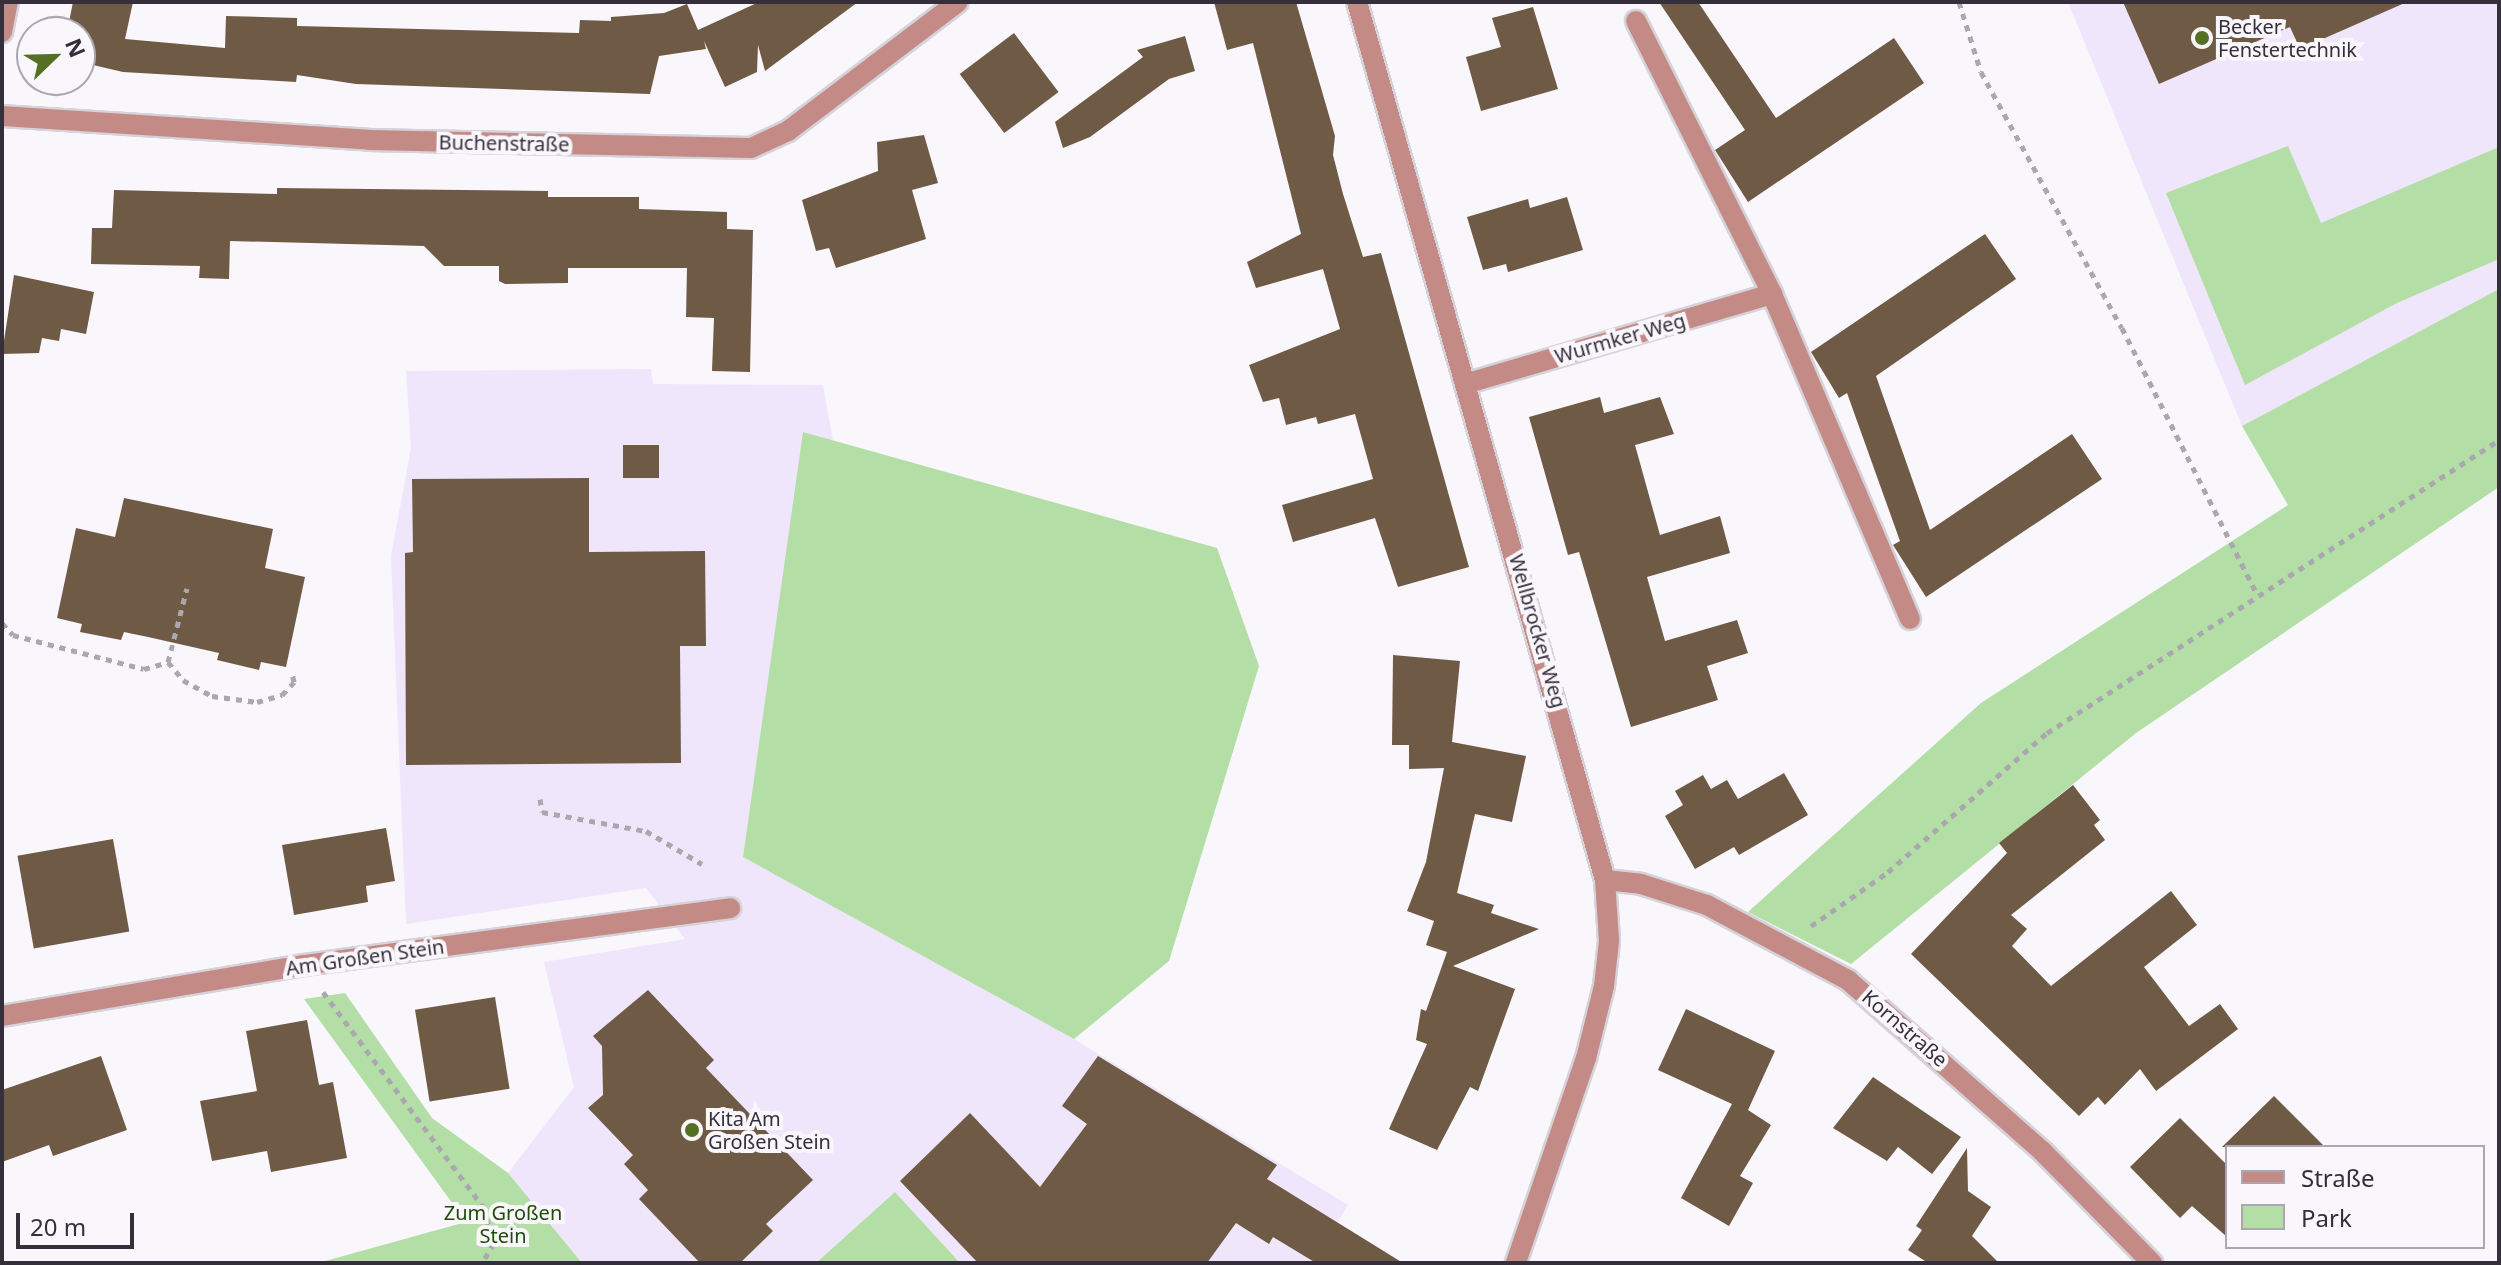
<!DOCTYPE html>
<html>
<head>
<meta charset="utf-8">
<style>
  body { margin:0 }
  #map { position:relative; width:2501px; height:1265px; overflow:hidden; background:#f9f6fc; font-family:"Noto Sans",sans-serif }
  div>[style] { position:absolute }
  .built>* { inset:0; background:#f0e6fc }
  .green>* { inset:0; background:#b3dea5 }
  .building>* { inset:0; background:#6f5b45; transform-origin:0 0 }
  .path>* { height:5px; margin-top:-2.5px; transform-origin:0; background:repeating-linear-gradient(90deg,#aba7af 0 6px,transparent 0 12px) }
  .roads { filter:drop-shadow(2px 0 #d6d2d9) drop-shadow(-2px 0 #d6d2d9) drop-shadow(0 2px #d6d2d9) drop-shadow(0 -2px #d6d2d9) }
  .minor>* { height:20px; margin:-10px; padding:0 10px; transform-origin:10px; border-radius:10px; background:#c48a86 }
  .dots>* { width:22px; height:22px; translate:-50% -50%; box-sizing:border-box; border:4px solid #f9f6fc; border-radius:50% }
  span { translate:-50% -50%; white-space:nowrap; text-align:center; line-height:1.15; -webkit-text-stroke:8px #f9f6fc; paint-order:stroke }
  .poi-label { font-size:20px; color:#352f3b }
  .left { translate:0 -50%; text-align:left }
  .street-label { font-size:20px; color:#352f3b }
  .park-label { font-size:20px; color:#204c0a }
  .frame { position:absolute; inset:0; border:4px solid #352f3b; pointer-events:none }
  .legend { position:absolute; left:2225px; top:1145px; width:260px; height:104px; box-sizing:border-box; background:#f9f6fc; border:2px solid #aba6af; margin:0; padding:10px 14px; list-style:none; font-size:24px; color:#352f3b }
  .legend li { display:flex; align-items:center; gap:16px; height:40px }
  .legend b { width:40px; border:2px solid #aba6af }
  .north { position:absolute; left:16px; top:16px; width:80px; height:80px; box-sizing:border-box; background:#f9f6fc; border:2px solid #aba6af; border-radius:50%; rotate:67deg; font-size:22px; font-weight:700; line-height:32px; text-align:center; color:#352f3b }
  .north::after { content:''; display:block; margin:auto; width:28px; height:36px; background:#557023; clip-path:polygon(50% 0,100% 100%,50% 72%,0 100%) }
  .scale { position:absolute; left:16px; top:1213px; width:118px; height:36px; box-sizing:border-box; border:4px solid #352f3b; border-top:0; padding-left:10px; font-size:24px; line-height:28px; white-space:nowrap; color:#352f3b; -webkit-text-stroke:6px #f9f6fc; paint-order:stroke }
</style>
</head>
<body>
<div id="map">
  <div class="built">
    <i style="clip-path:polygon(2068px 2px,2499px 2px,2499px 289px,2242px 426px)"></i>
    <i style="clip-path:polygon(651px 369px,653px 384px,823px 385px,833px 441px,804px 432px,743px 857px,1074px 1039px,1348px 1205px,1313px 1263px,960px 1263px,895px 1192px,816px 1263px,582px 1263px,508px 1173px,574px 1087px,544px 962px,685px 939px,646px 888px,406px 924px,391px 556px,411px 448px,406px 371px)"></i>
  </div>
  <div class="green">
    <i style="clip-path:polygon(2288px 146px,2321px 223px,2499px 147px,2499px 259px,2397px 303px,2245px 385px,2166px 193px)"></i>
    <i style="clip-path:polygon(2499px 289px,2499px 487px,2136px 733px,1851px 964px,1748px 912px,1981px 703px,2288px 505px,2242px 426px)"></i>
    <i style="clip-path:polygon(803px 432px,1217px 548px,1259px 666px,1169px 961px,1074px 1039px,743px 857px)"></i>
    <i style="clip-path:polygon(345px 993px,432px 1118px,508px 1173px,582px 1263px,318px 1263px,466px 1222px,304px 999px)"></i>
    <i style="clip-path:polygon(895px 1192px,960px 1263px,816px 1263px)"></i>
  </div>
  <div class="building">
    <i style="clip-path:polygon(73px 2px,133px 2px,125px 39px,225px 48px,226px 16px,297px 18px,297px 26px,579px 33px,580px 20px,611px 21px,611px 17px,664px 13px,687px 4px,698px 30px,759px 2px,858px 2px,765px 71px,758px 45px,757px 72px,725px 87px,704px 41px,706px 49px,659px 56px,650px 94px,356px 84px,297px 75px,296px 82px,123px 72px,80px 62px,80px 32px,67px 32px)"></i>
    <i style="clip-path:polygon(1214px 2px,1296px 2px,1335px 136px,1333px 155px,1343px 194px,1363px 257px,1381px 253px,1469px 567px,1398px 587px,1375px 518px,1293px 542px,1282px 505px,1373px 479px,1355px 414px,1318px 424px,1316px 417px,1286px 425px,1279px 398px,1263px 402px,1249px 365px,1340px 329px,1323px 269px,1256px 288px,1247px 262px,1301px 234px,1253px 43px,1227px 50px)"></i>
    <i style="clip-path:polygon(1659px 2px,1698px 2px,1776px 118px,1894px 38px,1924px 83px,1748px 202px,1715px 150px,1745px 130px)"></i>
    <i style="clip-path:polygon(2123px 2px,2407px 2px,2300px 49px,2290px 27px,2159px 84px)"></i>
    <i style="clip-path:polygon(1533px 7px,1558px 89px,1481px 111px,1466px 57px,1501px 47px,1492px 18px)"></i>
    <i style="left:1014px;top:33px;width:74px;height:68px;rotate:53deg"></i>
    <i style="clip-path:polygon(1185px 36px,1195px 71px,1169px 79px,1090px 137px,1063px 148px,1055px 122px,1143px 57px,1137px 50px)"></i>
    <i style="clip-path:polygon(924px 135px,938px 183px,912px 190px,926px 239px,836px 268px,829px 248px,816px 251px,802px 200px,878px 171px,877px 142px)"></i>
    <i style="clip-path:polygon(277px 188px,548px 191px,548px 197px,639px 197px,639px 209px,727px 212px,727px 229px,753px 230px,750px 372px,712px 371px,714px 318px,686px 317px,687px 268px,568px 268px,568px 283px,505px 284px,499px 281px,499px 266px,444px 266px,424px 246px,230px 241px,229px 279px,199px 278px,200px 266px,91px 264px,92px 228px,112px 228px,114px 190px,277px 194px)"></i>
    <i style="clip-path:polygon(1567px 197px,1583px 250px,1508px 272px,1506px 264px,1483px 270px,1467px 217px,1528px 199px,1530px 208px)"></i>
    <i style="clip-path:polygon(1985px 234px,2016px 279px,1876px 376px,1930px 530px,2072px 434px,2102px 479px,1926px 597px,1893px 545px,1900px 541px,1847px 393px,1839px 398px,1811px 352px)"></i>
    <i style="clip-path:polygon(14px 275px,94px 292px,86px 334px,61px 329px,59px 341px,42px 338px,39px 353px,2px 354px)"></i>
    <i style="clip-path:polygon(1600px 397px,1604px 413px,1660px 397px,1674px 434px,1635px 445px,1660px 535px,1720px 516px,1730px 553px,1647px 577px,1665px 641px,1737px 620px,1748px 653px,1707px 666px,1718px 700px,1631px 727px,1579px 552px,1568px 555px,1529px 417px)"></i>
    <i style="left:623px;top:445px;width:36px;height:33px"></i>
    <i style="clip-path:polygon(589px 478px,589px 552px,705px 551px,706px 646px,680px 646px,681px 763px,406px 765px,405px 553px,413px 552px,412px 479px)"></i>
    <i style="clip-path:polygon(124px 498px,273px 529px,265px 568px,305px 577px,286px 667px,261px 662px,259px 670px,217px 660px,219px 653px,148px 637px,124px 632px,121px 640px,80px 632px,82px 624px,57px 618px,76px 528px,115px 537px)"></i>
    <i style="clip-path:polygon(1393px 655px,1460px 661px,1452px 742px,1526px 756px,1512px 822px,1475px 814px,1457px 893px,1494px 905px,1491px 913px,1539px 929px,1453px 966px,1515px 989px,1478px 1091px,1470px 1087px,1437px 1150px,1389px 1129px,1427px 1044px,1416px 1040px,1421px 1009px,1426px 1011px,1447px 952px,1426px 945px,1434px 921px,1407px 911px,1426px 862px,1444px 768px,1409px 769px,1409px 745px,1392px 745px)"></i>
    <i style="clip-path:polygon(1784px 773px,1808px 815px,1739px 855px,1734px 847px,1695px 869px,1665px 816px,1683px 805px,1675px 791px,1703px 775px,1711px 789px,1727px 780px,1738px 799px)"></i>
    <i style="clip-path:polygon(2073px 785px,2100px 820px,2094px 825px,2105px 840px,2011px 915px,2027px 929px,2012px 946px,2051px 986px,2171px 891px,2197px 925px,2144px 967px,2189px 1026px,2220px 1004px,2238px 1029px,2156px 1091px,2140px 1069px,2105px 1105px,2098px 1097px,2079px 1116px,1911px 954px,2007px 853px,1999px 843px)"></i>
    <i style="clip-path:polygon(386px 828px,395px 881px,366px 886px,368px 902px,294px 915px,282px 845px)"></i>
    <i style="left:113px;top:839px;width:94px;height:97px;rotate:80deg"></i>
    <i style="clip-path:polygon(648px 990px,714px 1060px,706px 1068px,813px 1180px,766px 1224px,773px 1231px,740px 1263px,700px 1263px,639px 1199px,648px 1190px,624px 1164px,633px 1155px,588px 1108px,603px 1095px,602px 1046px,593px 1036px)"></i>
    <i style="left:495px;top:997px;width:93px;height:81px;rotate:81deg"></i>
    <i style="clip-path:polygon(1686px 1009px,1775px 1051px,1748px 1110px,1771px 1125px,1740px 1176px,1753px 1183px,1729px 1226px,1681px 1198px,1732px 1104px,1658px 1070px)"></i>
    <i style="clip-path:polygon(307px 1020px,319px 1085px,333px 1082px,347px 1158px,271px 1172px,267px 1151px,212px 1161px,200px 1101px,257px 1091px,246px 1031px)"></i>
    <i style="clip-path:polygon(101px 1056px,127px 1130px,53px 1156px,49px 1145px,2px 1162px,2px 1090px)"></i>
    <i style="clip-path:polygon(1098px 1056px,1277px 1165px,1267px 1179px,1403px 1263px,1316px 1263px,1273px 1237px,1269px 1244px,1236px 1223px,1207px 1263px,978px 1263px,900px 1181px,970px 1113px,1040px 1187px,1087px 1124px,1062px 1106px)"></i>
    <i style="clip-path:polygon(1873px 1077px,1961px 1137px,1932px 1174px,1898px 1147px,1887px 1161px,1833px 1128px)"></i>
    <i style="clip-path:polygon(2274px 1096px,2325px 1147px,2222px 1147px)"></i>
    <i style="clip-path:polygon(2180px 1118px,2227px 1165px,2227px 1237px,2192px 1206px,2180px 1218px,2130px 1167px)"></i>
    <i style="clip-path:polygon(1967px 1148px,1968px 1191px,1991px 1207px,1972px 1236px,1999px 1263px,1928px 1263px,1908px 1250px,1922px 1230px,1916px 1226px)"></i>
  </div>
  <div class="path">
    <i style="left:1959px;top:2px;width:73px;rotate:72.6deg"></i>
    <i style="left:1981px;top:72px;width:292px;rotate:61.2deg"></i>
    <i style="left:2122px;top:328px;width:298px;rotate:63.1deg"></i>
    <i style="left:2px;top:623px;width:16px;rotate:47deg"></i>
    <i style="left:13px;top:635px;width:135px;rotate:14.5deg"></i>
    <i style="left:144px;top:669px;width:25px;rotate:-16deg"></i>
    <i style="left:168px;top:662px;width:76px;rotate:-75.6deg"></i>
    <i style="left:168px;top:662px;width:23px;rotate:50deg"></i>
    <i style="left:183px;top:680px;width:33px;rotate:29deg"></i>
    <i style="left:212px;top:696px;width:45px;rotate:7.6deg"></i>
    <i style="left:257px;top:702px;width:26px;rotate:-16deg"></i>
    <i style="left:282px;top:695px;width:18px;rotate:-47deg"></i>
    <i style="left:294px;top:682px;width:10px;rotate:-101deg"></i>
    <i style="left:540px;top:799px;width:13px;rotate:81deg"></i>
    <i style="left:542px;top:812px;width:106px;rotate:10.4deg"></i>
    <i style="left:646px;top:831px;width:65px;rotate:30.5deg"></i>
    <i style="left:1811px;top:926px;width:94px;rotate:-35deg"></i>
    <i style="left:1888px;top:872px;width:211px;rotate:-41.2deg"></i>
    <i style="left:2047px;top:733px;width:539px;rotate:-32.95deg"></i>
    <i style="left:323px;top:992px;width:268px;rotate:53.3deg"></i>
    <i style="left:483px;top:1207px;width:38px;rotate:73deg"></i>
    <i style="left:494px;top:1243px;width:23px;rotate:121deg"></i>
  </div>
  <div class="roads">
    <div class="minor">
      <i style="left:1357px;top:2px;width:912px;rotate:74.23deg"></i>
      <i style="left:1605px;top:880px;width:61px;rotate:86.2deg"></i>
      <i style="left:1609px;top:941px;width:45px;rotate:96.3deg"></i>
      <i style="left:1604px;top:986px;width:74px;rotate:104deg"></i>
      <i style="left:1586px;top:1058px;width:217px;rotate:108.9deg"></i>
      <i style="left:1636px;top:21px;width:305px;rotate:63.5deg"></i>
      <i style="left:1772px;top:294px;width:353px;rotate:67deg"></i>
      <i style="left:2px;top:32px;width:31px;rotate:-79deg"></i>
      <i style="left:2px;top:116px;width:368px;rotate:3.7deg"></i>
      <i style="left:369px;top:140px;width:382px;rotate:1.2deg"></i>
      <i style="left:751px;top:148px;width:41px;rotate:-24.7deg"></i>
      <i style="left:788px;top:131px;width:213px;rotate:-37.2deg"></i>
      <i style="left:1468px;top:383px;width:317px;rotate:-16.3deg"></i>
      <i style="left:1605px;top:880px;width:36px;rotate:6deg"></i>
      <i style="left:1641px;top:884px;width:69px;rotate:17.7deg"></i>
      <i style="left:1707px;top:905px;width:160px;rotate:28deg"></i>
      <i style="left:1848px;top:980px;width:260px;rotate:41.4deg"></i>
      <i style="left:2043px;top:1152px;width:156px;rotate:45.5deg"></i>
      <i style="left:2px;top:1016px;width:306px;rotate:-9.6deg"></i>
      <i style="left:304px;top:965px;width:430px;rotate:-7.6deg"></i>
    </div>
  </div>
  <div class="dots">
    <i style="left:2202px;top:38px;background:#557023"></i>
    <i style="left:692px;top:1130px;background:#557023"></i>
  </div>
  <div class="poi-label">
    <span class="left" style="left:2218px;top:38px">Becker<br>Fenstertechnik</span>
    <span class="left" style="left:708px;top:1130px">Kita Am<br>Großen Stein</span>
  </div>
  <div class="street-label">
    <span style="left:504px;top:143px;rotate:1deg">Buchenstraße</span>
    <span style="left:1620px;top:338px;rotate:-16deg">Wurmker Weg</span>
    <span style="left:1538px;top:631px;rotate:74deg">Wellbrocker Weg</span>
    <span style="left:365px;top:957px;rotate:-8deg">Am Großen Stein</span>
    <span style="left:1905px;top:1028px;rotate:41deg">Kornstraße</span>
  </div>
  <div class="park-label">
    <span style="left:503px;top:1224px">Zum Großen<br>Stein</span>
  </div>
  <div class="frame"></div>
  <ul class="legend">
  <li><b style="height:10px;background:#c48a86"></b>Straße</li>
  <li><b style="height:22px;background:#b3dea5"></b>Park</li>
  </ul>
  <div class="north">N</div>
  <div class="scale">20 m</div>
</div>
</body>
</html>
